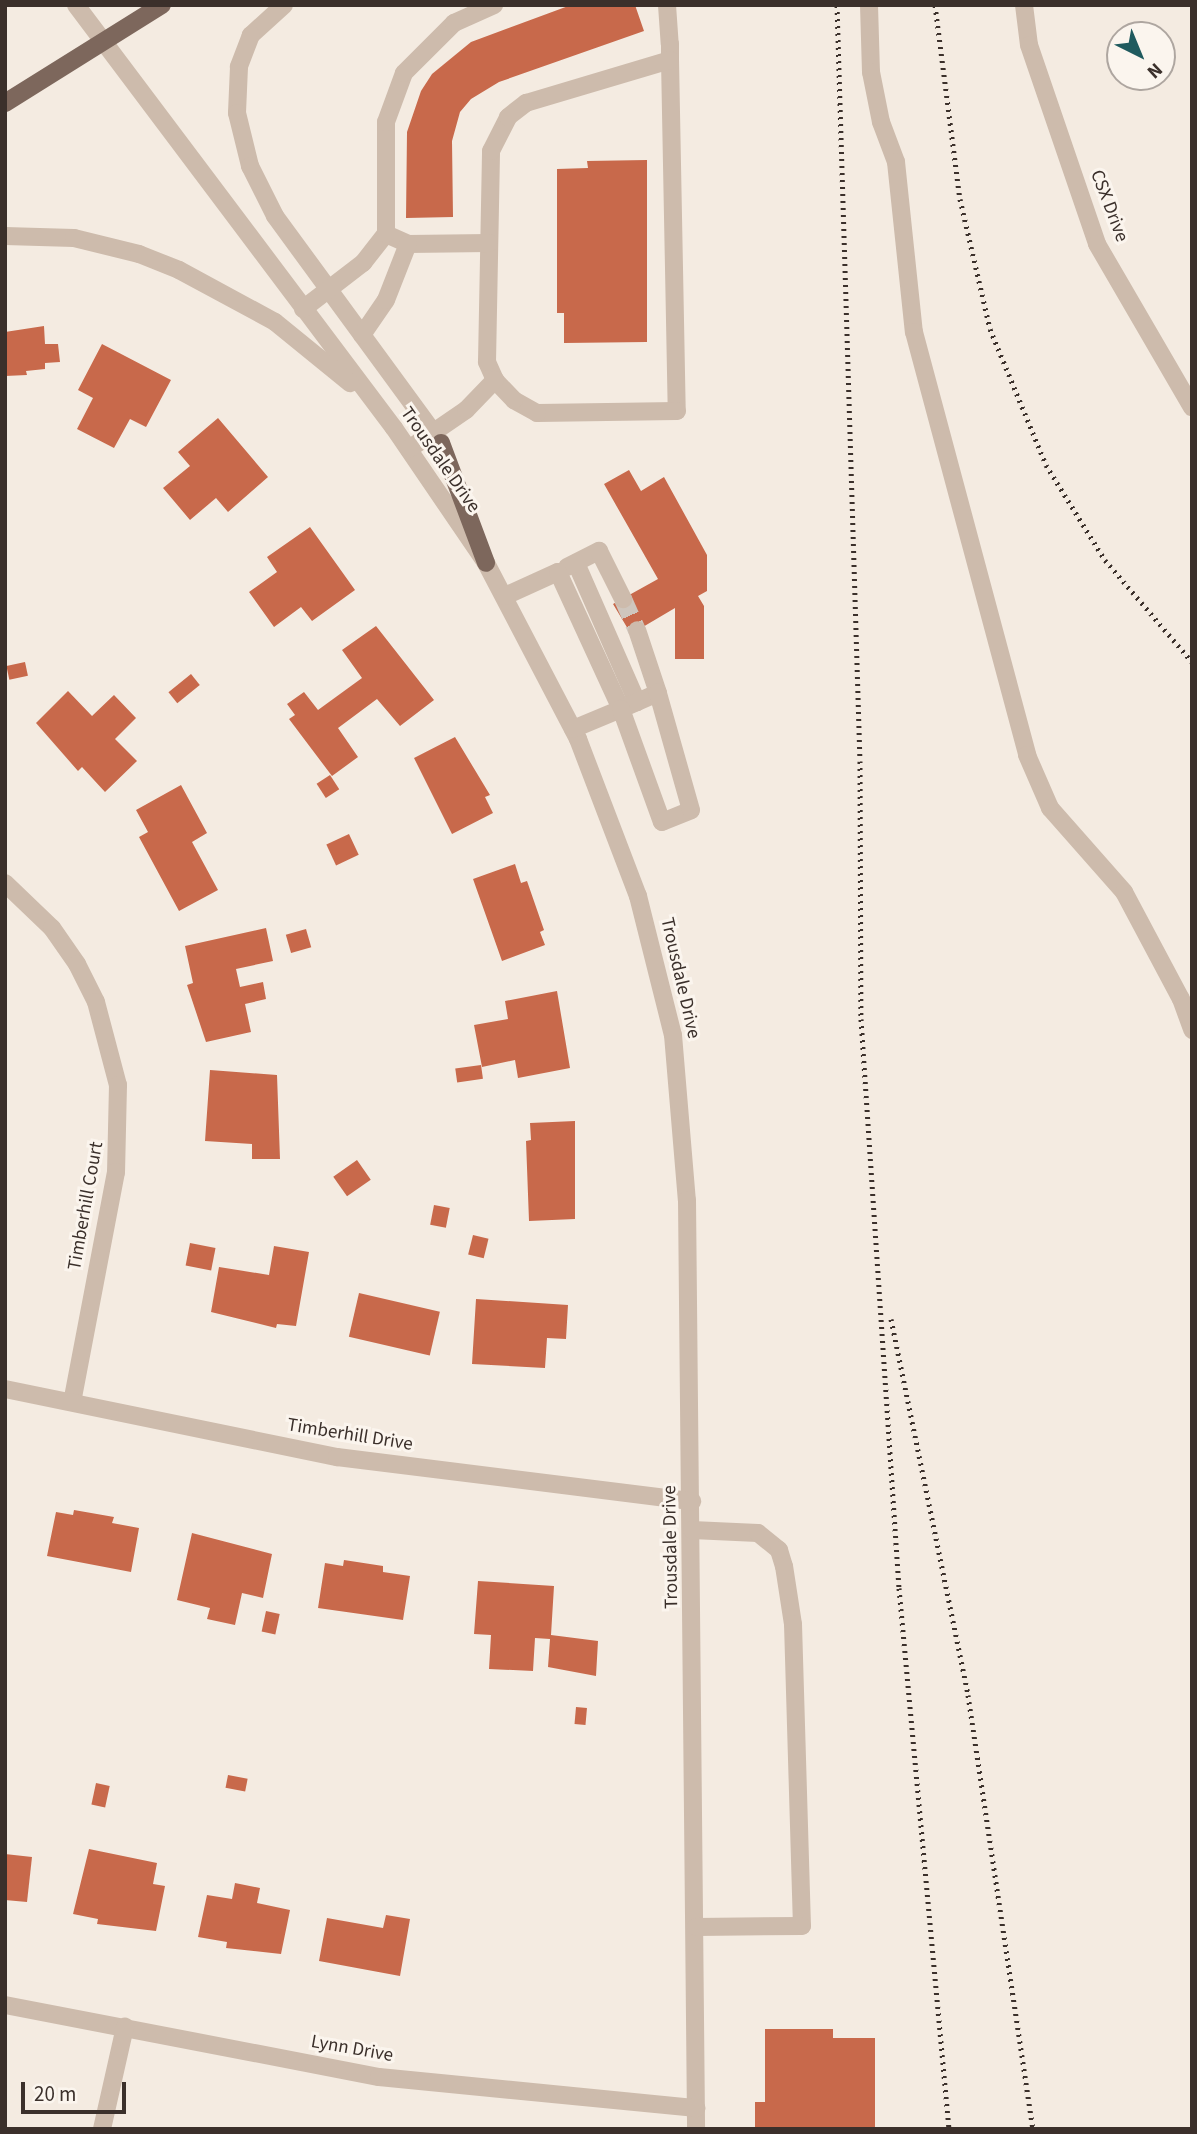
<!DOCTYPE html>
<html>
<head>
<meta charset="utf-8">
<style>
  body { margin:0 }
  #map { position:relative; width:1197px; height:2134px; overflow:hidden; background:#f4ebe1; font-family:"Source Sans 3",sans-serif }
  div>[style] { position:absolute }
  .building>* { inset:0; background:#c8694b; transform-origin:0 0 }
  .minor-tunnel>* { height:18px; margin-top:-9px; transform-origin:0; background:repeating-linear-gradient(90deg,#cfc6bd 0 18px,transparent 0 27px) }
  .minor>* { height:18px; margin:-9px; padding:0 9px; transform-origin:9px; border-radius:9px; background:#cdbbac }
  .major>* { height:18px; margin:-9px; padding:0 9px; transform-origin:9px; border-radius:9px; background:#7d675c }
  .rail>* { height:5px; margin-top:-2.5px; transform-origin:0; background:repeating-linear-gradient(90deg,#3b302b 0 2px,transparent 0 7px) }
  span { translate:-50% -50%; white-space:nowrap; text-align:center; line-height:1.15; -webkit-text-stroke:6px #fbf5ee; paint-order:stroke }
  .street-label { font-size:19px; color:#3b302b }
  .frame { position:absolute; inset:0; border:7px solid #3b302b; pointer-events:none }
  .north { position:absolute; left:1106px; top:21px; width:70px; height:70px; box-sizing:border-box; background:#fbf5ee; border:2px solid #aea6a0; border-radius:50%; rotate:137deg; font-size:19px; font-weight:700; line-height:28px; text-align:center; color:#3b302b }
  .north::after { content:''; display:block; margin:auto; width:24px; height:32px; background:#1f5a5e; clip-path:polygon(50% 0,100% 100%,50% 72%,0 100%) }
  .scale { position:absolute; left:21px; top:2082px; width:105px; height:32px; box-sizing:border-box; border:4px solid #3b302b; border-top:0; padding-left:9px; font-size:21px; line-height:24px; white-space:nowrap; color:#3b302b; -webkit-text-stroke:5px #fbf5ee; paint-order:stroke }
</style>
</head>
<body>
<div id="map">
  <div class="building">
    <i style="clip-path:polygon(571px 5px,635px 5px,644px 31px,499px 82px,471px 99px,460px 112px,452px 141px,453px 217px,406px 218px,407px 132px,421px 91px,432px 74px,471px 42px)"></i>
    <i style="clip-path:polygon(647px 160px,647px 342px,564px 343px,564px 313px,557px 313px,557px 169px,588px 168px,587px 161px)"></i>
    <i style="clip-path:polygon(44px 326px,45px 344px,58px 344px,60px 362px,45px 363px,45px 369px,26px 371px,27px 375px,5px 376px,5px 332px)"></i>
    <i style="clip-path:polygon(102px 344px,171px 380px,146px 427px,130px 419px,114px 448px,77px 429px,93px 398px,78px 390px)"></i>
    <i style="clip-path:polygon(218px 418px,268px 477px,228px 512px,216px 498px,190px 520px,163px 488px,190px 466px,178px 452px)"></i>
    <i style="clip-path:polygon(629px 470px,641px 491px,664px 477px,707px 555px,707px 591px,698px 596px,704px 606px,704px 659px,675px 659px,675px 608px,631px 634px,613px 604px,658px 579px,604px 484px)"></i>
    <i style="clip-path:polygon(310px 527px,355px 590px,312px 621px,301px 607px,274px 627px,249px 592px,277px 572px,267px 557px)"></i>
    <i style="clip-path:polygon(376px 626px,434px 700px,400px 726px,377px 699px,338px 728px,358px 757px,332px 776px,289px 719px,295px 715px,287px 704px,304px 692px,318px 710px,362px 678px,342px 650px)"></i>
    <i style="left:25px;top:662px;width:14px;height:19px;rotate:78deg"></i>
    <i style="left:191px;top:674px;width:14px;height:29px;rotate:51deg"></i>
    <i style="clip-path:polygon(68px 691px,92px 716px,114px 695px,136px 718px,115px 739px,137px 761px,105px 792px,82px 767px,78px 771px,36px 723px)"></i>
    <i style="clip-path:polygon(455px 737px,490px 795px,485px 797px,493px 813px,452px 834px,414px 758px)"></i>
    <i style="left:330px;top:775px;width:17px;height:16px;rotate:57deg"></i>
    <i style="clip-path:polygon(181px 785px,207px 833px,192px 842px,218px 890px,179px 911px,139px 837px,148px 832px,136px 810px)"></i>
    <i style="left:349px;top:834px;width:23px;height:25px;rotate:65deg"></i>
    <i style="clip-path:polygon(515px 864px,521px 883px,527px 881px,544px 930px,540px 932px,545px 945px,502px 961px,473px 879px)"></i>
    <i style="clip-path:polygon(266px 928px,273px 961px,236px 969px,240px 987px,263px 982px,266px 999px,245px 1004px,251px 1032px,206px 1042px,187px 985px,193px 983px,185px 946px)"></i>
    <i style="left:306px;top:929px;width:19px;height:21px;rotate:74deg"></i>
    <i style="clip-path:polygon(557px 991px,570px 1068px,518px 1078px,515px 1060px,482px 1067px,474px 1025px,508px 1019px,505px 1001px)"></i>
    <i style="left:481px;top:1065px;width:14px;height:26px;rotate:82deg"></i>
    <i style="clip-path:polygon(210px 1070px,277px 1075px,280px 1159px,252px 1159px,252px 1144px,205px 1141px)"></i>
    <i style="clip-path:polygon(575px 1121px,575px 1219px,529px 1221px,526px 1141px,531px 1140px,530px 1123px)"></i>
    <i style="left:357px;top:1160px;width:24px;height:29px;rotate:55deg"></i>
    <i style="left:434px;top:1205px;width:16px;height:20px;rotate:11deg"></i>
    <i style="left:473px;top:1235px;width:16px;height:20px;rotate:14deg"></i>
    <i style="left:190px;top:1243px;width:26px;height:23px;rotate:11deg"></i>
    <i style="clip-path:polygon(274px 1246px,309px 1252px,296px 1326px,277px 1324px,276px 1328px,211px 1312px,219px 1267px,269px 1275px)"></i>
    <i style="left:359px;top:1293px;width:83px;height:45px;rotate:13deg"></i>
    <i style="clip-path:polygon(476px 1299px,568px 1305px,566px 1339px,547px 1338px,545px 1368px,472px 1364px)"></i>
    <i style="clip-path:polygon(74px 1510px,114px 1517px,112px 1523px,139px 1528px,131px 1572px,47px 1556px,56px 1512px,73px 1515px)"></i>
    <i style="clip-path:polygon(192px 1533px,272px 1554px,263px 1598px,242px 1593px,235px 1625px,207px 1619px,210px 1608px,177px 1600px)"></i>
    <i style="clip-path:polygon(344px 1560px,383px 1566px,383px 1572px,410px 1576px,403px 1620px,318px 1608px,325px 1563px,343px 1566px)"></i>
    <i style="clip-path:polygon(478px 1581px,554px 1586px,551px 1635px,598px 1641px,596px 1676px,548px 1667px,550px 1639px,535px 1638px,533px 1671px,489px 1669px,491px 1635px,474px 1634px)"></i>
    <i style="left:266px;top:1611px;width:14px;height:21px;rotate:12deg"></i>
    <i style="left:576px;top:1707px;width:11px;height:17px;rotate:5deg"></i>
    <i style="left:228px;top:1775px;width:20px;height:13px;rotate:11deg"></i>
    <i style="left:96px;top:1783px;width:14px;height:22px;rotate:12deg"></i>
    <i style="clip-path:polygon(89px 1849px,157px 1863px,153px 1884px,165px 1886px,156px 1931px,97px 1924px,98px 1919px,73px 1914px)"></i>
    <i style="clip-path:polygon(5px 1854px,32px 1857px,27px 1902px,5px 1900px)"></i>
    <i style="clip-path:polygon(235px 1883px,260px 1888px,257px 1903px,290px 1910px,281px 1954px,226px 1948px,227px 1942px,198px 1937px,207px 1895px,232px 1899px)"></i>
    <i style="clip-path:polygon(386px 1915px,410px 1919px,400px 1976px,319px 1961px,327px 1918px,383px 1928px)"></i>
    <i style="clip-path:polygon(765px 2029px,833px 2029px,833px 2038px,875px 2038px,875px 2129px,755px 2129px,755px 2102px,765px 2102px)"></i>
  </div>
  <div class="minor-tunnel">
    <i style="left:623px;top:599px;width:34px;rotate:66deg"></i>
  </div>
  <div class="minor">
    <i style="left:76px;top:5px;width:529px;rotate:53.07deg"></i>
    <i style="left:394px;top:428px;width:163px;rotate:55.7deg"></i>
    <i style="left:486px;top:563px;width:199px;rotate:62.4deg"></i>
    <i style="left:578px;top:739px;width:168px;rotate:69.1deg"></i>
    <i style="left:638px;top:896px;width:143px;rotate:75.9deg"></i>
    <i style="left:673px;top:1035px;width:166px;rotate:85.2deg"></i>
    <i style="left:687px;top:1200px;width:929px;rotate:89.44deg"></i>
    <i style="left:284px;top:5px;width:45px;rotate:137.7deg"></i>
    <i style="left:251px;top:35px;width:34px;rotate:111deg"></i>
    <i style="left:239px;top:67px;width:46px;rotate:92.5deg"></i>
    <i style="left:237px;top:113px;width:55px;rotate:76.2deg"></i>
    <i style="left:250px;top:166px;width:56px;rotate:63.4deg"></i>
    <i style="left:275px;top:216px;width:281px;rotate:53.8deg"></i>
    <i style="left:667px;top:5px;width:39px;rotate:86deg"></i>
    <i style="left:670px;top:44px;width:16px;rotate:90deg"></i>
    <i style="left:670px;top:60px;width:351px;rotate:88.9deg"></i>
    <i style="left:677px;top:411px;width:140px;rotate:179.2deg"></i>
    <i style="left:537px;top:413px;width:26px;rotate:-151deg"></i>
    <i style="left:514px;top:400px;width:28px;rotate:-134deg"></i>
    <i style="left:495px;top:380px;width:20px;rotate:-114deg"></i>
    <i style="left:487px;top:362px;width:211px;rotate:-88.9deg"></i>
    <i style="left:491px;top:151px;width:38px;rotate:-63deg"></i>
    <i style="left:508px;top:117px;width:23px;rotate:-38deg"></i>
    <i style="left:526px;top:103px;width:150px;rotate:-16.6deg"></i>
    <i style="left:869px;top:5px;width:67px;rotate:88.3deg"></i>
    <i style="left:871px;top:72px;width:51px;rotate:78.7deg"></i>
    <i style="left:881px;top:122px;width:43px;rotate:69.4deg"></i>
    <i style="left:896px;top:162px;width:171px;rotate:84deg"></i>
    <i style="left:914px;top:332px;width:438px;rotate:75deg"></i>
    <i style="left:1027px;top:755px;width:58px;rotate:66.5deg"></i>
    <i style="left:1050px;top:808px;width:112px;rotate:48.6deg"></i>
    <i style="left:1124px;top:892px;width:121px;rotate:62deg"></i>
    <i style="left:1181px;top:999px;width:33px;rotate:70deg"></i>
    <i style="left:1024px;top:5px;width:40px;rotate:82.9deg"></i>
    <i style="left:1029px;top:45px;width:210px;rotate:71.1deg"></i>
    <i style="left:1097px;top:244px;width:189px;rotate:59.8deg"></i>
    <i style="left:386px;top:234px;width:24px;rotate:24deg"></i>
    <i style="left:408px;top:244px;width:81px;rotate:-0.7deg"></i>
    <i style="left:5px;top:236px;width:69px;rotate:1.7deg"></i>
    <i style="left:74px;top:238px;width:67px;rotate:13.8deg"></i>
    <i style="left:139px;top:254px;width:43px;rotate:21.8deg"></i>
    <i style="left:179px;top:270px;width:109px;rotate:28.4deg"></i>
    <i style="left:275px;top:322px;width:97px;rotate:39.1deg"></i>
    <i style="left:303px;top:309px;width:76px;rotate:-37.5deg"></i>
    <i style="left:363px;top:263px;width:37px;rotate:-52deg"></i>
    <i style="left:386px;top:234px;width:112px;rotate:-90deg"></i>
    <i style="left:386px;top:122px;width:52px;rotate:-69.8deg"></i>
    <i style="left:404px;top:73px;width:71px;rotate:-45deg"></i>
    <i style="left:454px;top:23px;width:44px;rotate:-24.2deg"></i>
    <i style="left:362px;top:335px;width:42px;rotate:-55.6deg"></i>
    <i style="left:386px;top:300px;width:60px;rotate:-68.6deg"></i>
    <i style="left:409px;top:449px;width:69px;rotate:-34.4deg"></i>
    <i style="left:466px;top:410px;width:42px;rotate:-46deg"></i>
    <i style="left:576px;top:563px;width:152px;rotate:66.3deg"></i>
    <i style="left:567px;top:567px;width:36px;rotate:-27deg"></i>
    <i style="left:599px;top:551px;width:54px;rotate:63.4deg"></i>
    <i style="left:505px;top:596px;width:58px;rotate:-24.4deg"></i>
    <i style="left:558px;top:572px;width:151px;rotate:65.3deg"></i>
    <i style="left:621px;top:709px;width:40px;rotate:-23.4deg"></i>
    <i style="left:658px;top:693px;width:66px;rotate:-108.4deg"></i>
    <i style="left:573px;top:729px;width:52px;rotate:-22.6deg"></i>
    <i style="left:621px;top:709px;width:120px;rotate:70.1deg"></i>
    <i style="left:662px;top:822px;width:31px;rotate:-22deg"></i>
    <i style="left:691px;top:810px;width:122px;rotate:-105.8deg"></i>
    <i style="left:5px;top:883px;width:65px;rotate:43.8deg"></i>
    <i style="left:52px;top:928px;width:44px;rotate:55.2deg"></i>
    <i style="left:77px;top:964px;width:42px;rotate:63.4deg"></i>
    <i style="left:96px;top:1002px;width:86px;rotate:75.2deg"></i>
    <i style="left:118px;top:1085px;width:87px;rotate:91.3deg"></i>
    <i style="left:116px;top:1172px;width:234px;rotate:100.8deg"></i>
    <i style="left:5px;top:1389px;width:339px;rotate:11.6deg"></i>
    <i style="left:337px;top:1457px;width:358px;rotate:7.1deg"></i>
    <i style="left:692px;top:1530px;width:66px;rotate:2.6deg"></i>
    <i style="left:758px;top:1533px;width:27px;rotate:39deg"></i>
    <i style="left:779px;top:1550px;width:17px;rotate:73deg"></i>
    <i style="left:784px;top:1566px;width:59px;rotate:81.2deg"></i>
    <i style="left:793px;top:1624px;width:302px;rotate:88.3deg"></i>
    <i style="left:802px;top:1926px;width:106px;rotate:179.5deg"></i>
    <i style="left:5px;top:2005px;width:381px;rotate:10.9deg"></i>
    <i style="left:379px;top:2077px;width:319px;rotate:5.6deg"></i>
    <i style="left:102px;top:2129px;width:105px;rotate:-77.3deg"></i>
  </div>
  <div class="major">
    <i style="left:5px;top:103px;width:185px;rotate:-32deg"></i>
    <i style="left:441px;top:443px;width:128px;rotate:69.4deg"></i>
  </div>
  <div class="rail">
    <i style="left:837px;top:5px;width:756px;rotate:88.26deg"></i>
    <i style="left:860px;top:761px;width:258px;rotate:89.8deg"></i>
    <i style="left:861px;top:1019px;width:570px;rotate:86.18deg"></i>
    <i style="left:899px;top:1588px;width:543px;rotate:84.72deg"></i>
    <i style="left:935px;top:5px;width:196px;rotate:82.7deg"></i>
    <i style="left:960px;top:199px;width:133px;rotate:77deg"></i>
    <i style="left:990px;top:329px;width:147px;rotate:67.6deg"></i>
    <i style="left:1046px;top:465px;width:112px;rotate:58.2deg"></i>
    <i style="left:1105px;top:560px;width:134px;rotate:49.5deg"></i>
    <i style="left:891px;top:1319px;width:384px;rotate:78.4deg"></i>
    <i style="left:968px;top:1695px;width:439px;rotate:81.5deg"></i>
  </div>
  <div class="street-label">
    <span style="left:1109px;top:206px;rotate:69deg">CSX Drive</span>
    <span style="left:440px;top:460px;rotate:55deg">Trousdale Drive</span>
    <span style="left:680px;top:978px;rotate:77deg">Trousdale Drive</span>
    <span style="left:86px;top:1206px;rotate:-80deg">Timberhill Court</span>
    <span style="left:350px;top:1435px;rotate:9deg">Timberhill Drive</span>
    <span style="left:671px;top:1547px;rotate:-91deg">Trousdale Drive</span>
    <span style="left:352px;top:2049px;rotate:10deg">Lynn Drive</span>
  </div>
  <div class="frame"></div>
  <div class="north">N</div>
  <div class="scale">20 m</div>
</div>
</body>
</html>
